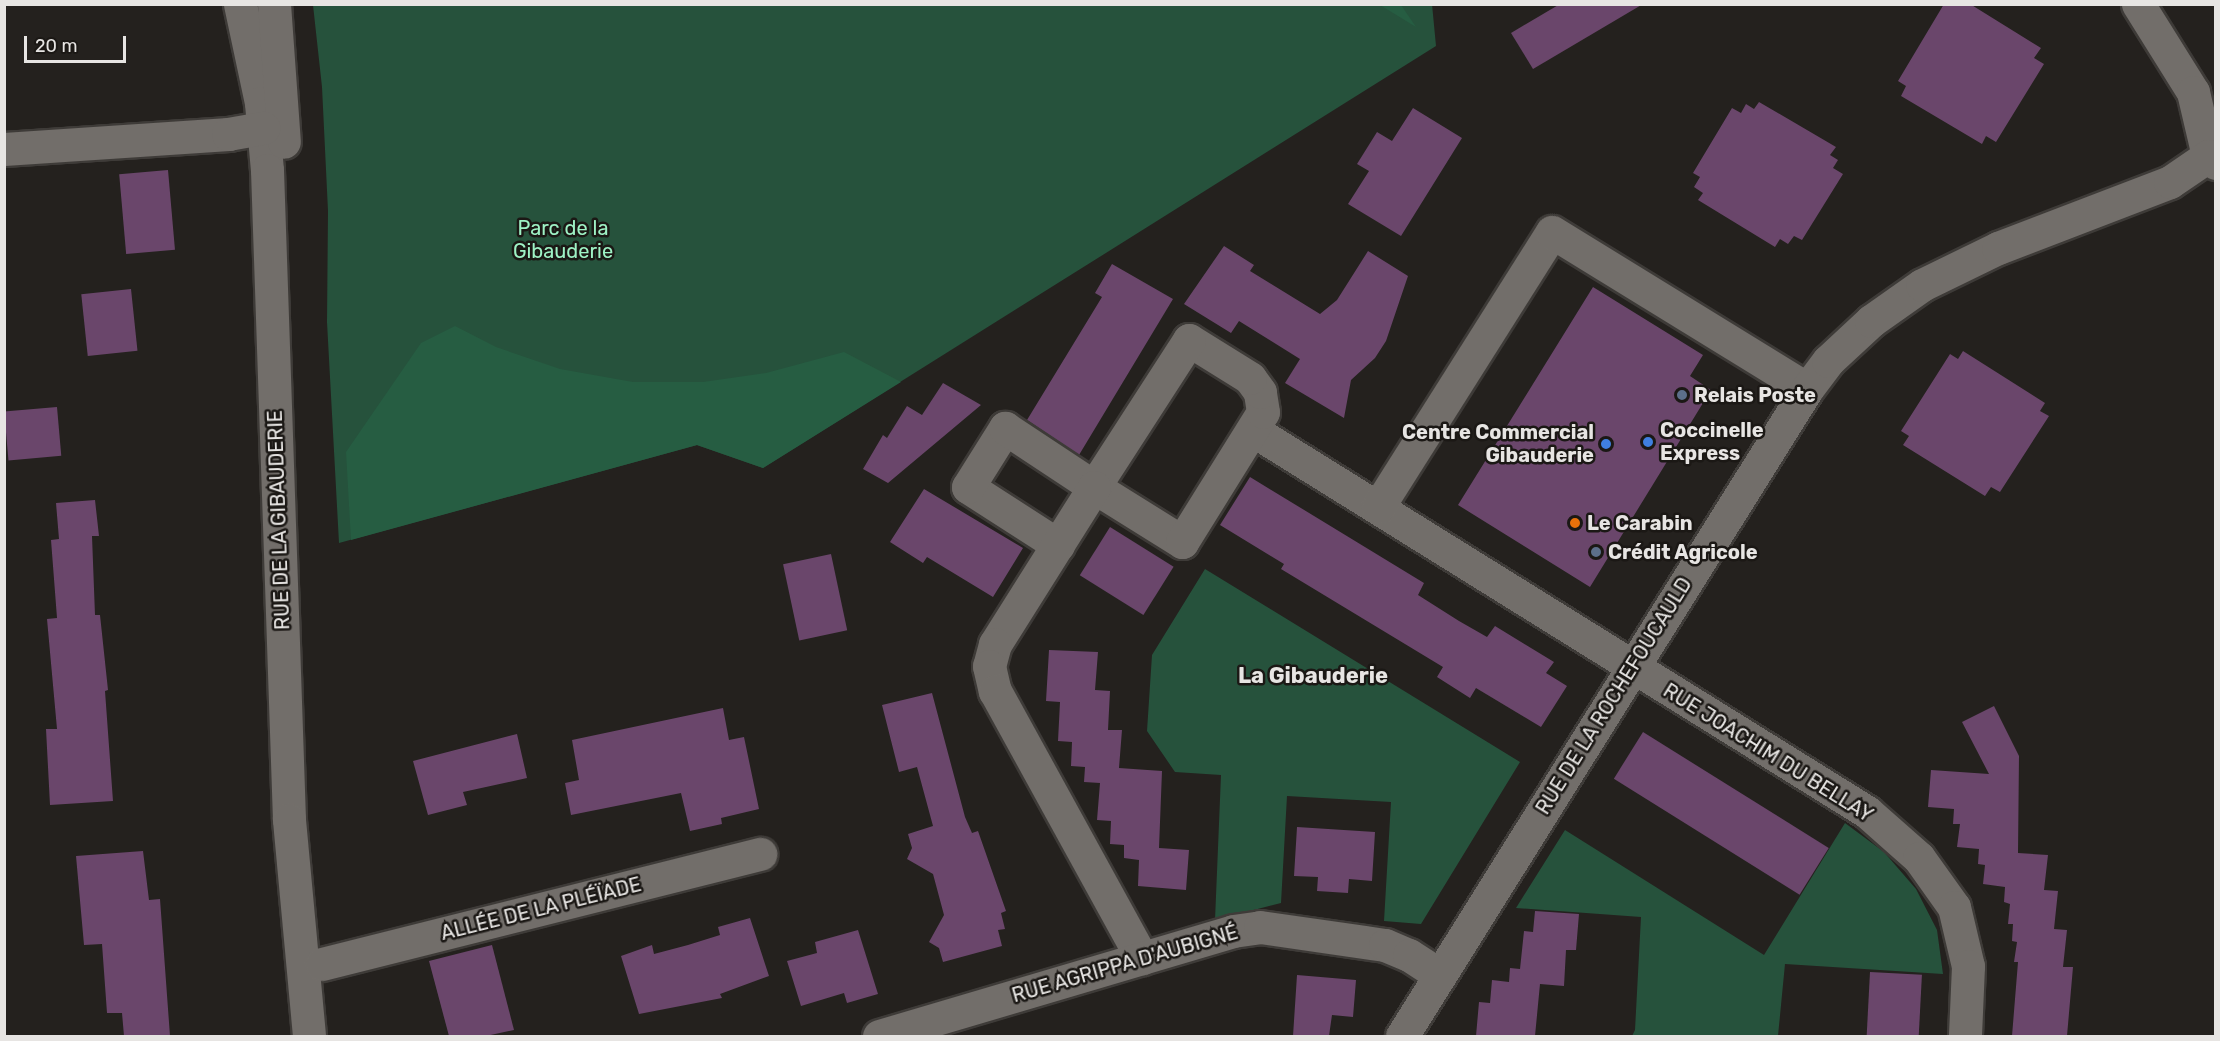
<!DOCTYPE html>
<html>
<head>
<meta charset="utf-8">
<style>
  body { margin:0 }
  #map { position:relative; width:2220px; height:1041px; overflow:hidden; background:#24211e; font-family:Rubik,sans-serif }
  div>[style] { position:absolute }
  .green>* { inset:0; background:#26523c }
  .forest>* { inset:0; background:#265d42 }
  .building>* { inset:0; background:#6a466b; transform-origin:0 0 }
  .roads { filter:drop-shadow(2px 0 #3e3b38) drop-shadow(-2px 0 #3e3b38) drop-shadow(0 2px #3e3b38) drop-shadow(0 -2px #3e3b38) }
  .minor>* { height:33px; margin:-16.5px; padding:0 16.5px; transform-origin:16.5px; border-radius:16.5px; background:#726e6a }
  .dots>* { width:16px; height:16px; translate:-50% -50%; box-sizing:border-box; border:3px solid #1b1815; border-radius:50% }
  span { translate:-50% -50%; white-space:nowrap; text-align:center; line-height:1.15; -webkit-text-stroke:5px #1b1815; paint-order:stroke }
  .park-label { font-size:20px; color:#9ef2c5 }
  .poi-label { font-size:20px; color:#e7e5e3; font-weight:700 }
  .left { translate:0 -50%; text-align:left }
  .right { translate:-100% -50%; text-align:right }
  .street-label { font-size:20px; color:#e7e5e3 }
  .quarter-label { font-size:22px; color:#e7e5e3; font-weight:700 }
  .frame { position:absolute; inset:0; border:6px solid #e7e5e3; pointer-events:none }
  .scale { position:absolute; left:24px; top:36px; width:102px; height:27px; box-sizing:border-box; border:3px solid #e7e5e3; border-top:0; padding-left:8px; font-size:18px; line-height:21px; white-space:nowrap; color:#e7e5e3; -webkit-text-stroke:4px #1b1815; paint-order:stroke }
</style>
</head>
<body>
<div id="map">
  <div class="green">
    <i style="clip-path:polygon(1432px 4px,1436px 46px,763px 468px,697px 445px,339px 543px,327px 322px,328px 211px,322px 87px,313px 5px)"></i>
    <i style="clip-path:polygon(1205px 569px,1520px 762px,1421px 924px,1384px 921px,1391px 802px,1287px 796px,1281px 903px,1215px 920px,1221px 775px,1175px 772px,1147px 731px,1152px 655px)"></i>
    <i style="clip-path:polygon(1845px 823px,1884px 852px,1916px 889px,1937px 930px,1943px 974px,1785px 964px,1778px 1036px,1632px 1036px,1635px 1030px,1641px 917px,1516px 908px,1565px 830px,1764px 955px)"></i>
  </div>
  <div class="forest">
    <i style="clip-path:polygon(1380px 5px,1401px 5px,1416px 27px)"></i>
    <i style="clip-path:polygon(455px 326px,496px 347px,560px 369px,633px 382px,703px 382px,766px 373px,844px 352px,901px 382px,763px 468px,697px 445px,351px 540px,346px 452px,421px 343px)"></i>
  </div>
  <div class="building">
    <i style="clip-path:polygon(1560px 4px,1643px 4px,1533px 69px,1511px 33px)"></i>
    <i style="clip-path:polygon(1944px 4px,1970px 4px,2041px 48px,2034px 58px,2044px 64px,1996px 142px,1986px 136px,1982px 144px,1901px 96px,1906px 86px,1898px 81px)"></i>
    <i style="clip-path:polygon(1759px 102px,1836px 147px,1830px 155px,1838px 160px,1833px 168px,1843px 174px,1802px 240px,1794px 236px,1788px 244px,1780px 239px,1775px 247px,1698px 200px,1703px 193px,1694px 187px,1700px 177px,1693px 173px,1732px 108px,1741px 113px,1746px 104px,1754px 109px)"></i>
    <i style="clip-path:polygon(1413px 108px,1462px 138px,1401px 236px,1348px 204px,1369px 171px,1357px 164px,1377px 132px,1392px 141px)"></i>
    <i style="left:168px;top:170px;width:80px;height:49px;rotate:85deg"></i>
    <i style="clip-path:polygon(1224px 246px,1254px 265px,1250px 271px,1320px 314px,1337px 300px,1368px 251px,1408px 276px,1386px 341px,1375px 358px,1351px 380px,1344px 418px,1285px 383px,1300px 359px,1239px 321px,1231px 333px,1184px 304px)"></i>
    <i style="clip-path:polygon(1112px 264px,1173px 299px,1079px 455px,1027px 420px,1102px 297px,1095px 293px)"></i>
    <i style="clip-path:polygon(1593px 287px,1703px 355px,1690px 376px,1711px 390px,1590px 587px,1458px 505px)"></i>
    <i style="left:131px;top:289px;width:62px;height:50px;rotate:84deg"></i>
    <i style="clip-path:polygon(1963px 351px,2045px 403px,2040px 411px,2049px 416px,2000px 492px,1991px 487px,1985px 496px,1903px 445px,1909px 436px,1901px 431px,1950px 354px,1958px 359px)"></i>
    <i style="clip-path:polygon(943px 383px,981px 405px,888px 483px,863px 469px,883px 435px,887px 438px,907px 406px,922px 415px)"></i>
    <i style="left:57px;top:407px;width:49px;height:53px;rotate:85deg"></i>
    <i style="clip-path:polygon(1250px 477px,1424px 583px,1418px 595px,1459px 621px,1487px 637px,1495px 626px,1554px 662px,1546px 673px,1567px 686px,1541px 727px,1476px 688px,1470px 698px,1437px 677px,1443px 667px,1281px 569px,1284px 564px,1220px 525px)"></i>
    <i style="clip-path:polygon(924px 489px,1023px 548px,993px 597px,927px 557px,923px 563px,890px 542px)"></i>
    <i style="clip-path:polygon(95px 500px,99px 536px,92px 536px,95px 615px,100px 615px,108px 690px,105px 691px,113px 801px,50px 805px,46px 729px,57px 729px,47px 619px,57px 618px,51px 540px,59px 539px,56px 503px)"></i>
    <i style="left:1110px;top:527px;width:75px;height:57px;rotate:32deg"></i>
    <i style="left:831px;top:554px;width:78px;height:49px;rotate:78deg"></i>
    <i style="clip-path:polygon(1049px 650px,1098px 652px,1095px 690px,1110px 691px,1108px 730px,1122px 730px,1119px 768px,1162px 771px,1159px 848px,1189px 850px,1186px 890px,1138px 886px,1139px 860px,1124px 858px,1124px 845px,1110px 844px,1111px 821px,1097px 820px,1100px 783px,1084px 782px,1085px 767px,1071px 766px,1072px 742px,1058px 741px,1060px 702px,1046px 701px)"></i>
    <i style="clip-path:polygon(932px 693px,965px 817px,972px 833px,978px 831px,1006px 911px,1001px 913px,1005px 929px,998px 930px,1002px 946px,943px 962px,939px 948px,929px 942px,944px 915px,933px 874px,907px 859px,912px 848px,908px 834px,933px 826px,917px 767px,899px 772px,882px 705px)"></i>
    <i style="clip-path:polygon(1994px 706px,2019px 756px,2018px 853px,2048px 855px,2044px 890px,2058px 891px,2054px 929px,2067px 930px,2063px 967px,2073px 967px,2067px 1036px,2012px 1036px,2018px 962px,2014px 962px,2017px 942px,2012px 941px,2013px 924px,2008px 924px,2010px 904px,2004px 902px,2005px 887px,1983px 884px,1985px 865px,1978px 864px,1979px 849px,1957px 847px,1960px 824px,1953px 824px,1954px 809px,1928px 807px,1931px 770px,1989px 774px,1962px 722px)"></i>
    <i style="clip-path:polygon(723px 708px,729px 740px,744px 737px,759px 809px,721px 818px,722px 824px,690px 831px,681px 793px,571px 815px,565px 783px,579px 780px,572px 740px)"></i>
    <i style="left:1643px;top:732px;width:219px;height:55px;rotate:32deg"></i>
    <i style="clip-path:polygon(517px 734px,527px 778px,463px 792px,467px 805px,428px 815px,413px 761px)"></i>
    <i style="clip-path:polygon(1297px 827px,1375px 832px,1372px 881px,1349px 879px,1348px 893px,1317px 891px,1318px 877px,1294px 876px)"></i>
    <i style="clip-path:polygon(143px 851px,149px 900px,160px 899px,170px 1036px,124px 1036px,122px 1013px,107px 1013px,102px 944px,84px 945px,76px 856px)"></i>
    <i style="clip-path:polygon(1535px 911px,1579px 914px,1576px 950px,1566px 950px,1564px 986px,1540px 984px,1535px 1036px,1476px 1036px,1479px 1002px,1490px 1003px,1492px 980px,1509px 982px,1510px 968px,1520px 969px,1524px 931px,1533px 932px)"></i>
    <i style="clip-path:polygon(750px 918px,769px 976px,720px 994px,722px 998px,639px 1014px,621px 956px,652px 945px,654px 954px,688px 945px,720px 935px,718px 927px)"></i>
    <i style="clip-path:polygon(858px 930px,878px 994px,847px 1003px,844px 993px,801px 1006px,787px 961px,817px 953px,815px 942px)"></i>
    <i style="clip-path:polygon(492px 945px,514px 1030px,486px 1036px,449px 1036px,429px 961px)"></i>
    <i style="left:1870px;top:972px;width:52px;height:64px;rotate:3deg"></i>
    <i style="clip-path:polygon(1297px 975px,1356px 980px,1353px 1017px,1332px 1015px,1329px 1036px,1293px 1036px)"></i>
  </div>
  <div class="roads">
    <div class="minor">
      <i style="left:240px;top:4px;width:101px;rotate:78deg"></i>
      <i style="left:261px;top:103px;width:67px;rotate:84.9deg"></i>
      <i style="left:267px;top:170px;width:650px;rotate:88.06deg"></i>
      <i style="left:289px;top:820px;width:217px;rotate:84.7deg"></i>
      <i style="left:274px;top:4px;width:138px;rotate:85.9deg"></i>
      <i style="left:2138px;top:4px;width:104px;rotate:58deg"></i>
      <i style="left:2193px;top:92px;width:66px;rotate:76.8deg"></i>
      <i style="left:2208px;top:156px;width:11px;rotate:41deg"></i>
      <i style="left:4px;top:149px;width:225px;rotate:-3.8deg"></i>
      <i style="left:228px;top:134px;width:36px;rotate:-10deg"></i>
      <i style="left:1254px;top:431px;width:722px;rotate:31.86deg"></i>
      <i style="left:1867px;top:812px;width:69px;rotate:41.5deg"></i>
      <i style="left:1919px;top:858px;width:60px;rotate:54.5deg"></i>
      <i style="left:1954px;top:907px;width:61px;rotate:76.7deg"></i>
      <i style="left:1968px;top:966px;width:70px;rotate:92.5deg"></i>
      <i style="left:1378px;top:507px;width:325px;rotate:-57.7deg"></i>
      <i style="left:1552px;top:232px;width:299px;rotate:31.6deg"></i>
      <i style="left:1058px;top:545px;width:107px;rotate:-147.2deg"></i>
      <i style="left:968px;top:487px;width:70px;rotate:-57.9deg"></i>
      <i style="left:1005px;top:428px;width:107px;rotate:33.5deg"></i>
      <i style="left:1094px;top:487px;width:104px;rotate:32deg"></i>
      <i style="left:1182px;top:542px;width:153px;rotate:-58.1deg"></i>
      <i style="left:1263px;top:412px;width:20px;rotate:-99deg"></i>
      <i style="left:1260px;top:392px;width:17px;rotate:-126deg"></i>
      <i style="left:1250px;top:378px;width:72px;rotate:-148.1deg"></i>
      <i style="left:1189px;top:340px;width:175px;rotate:122.9deg"></i>
      <i style="left:1094px;top:487px;width:186px;rotate:122.2deg"></i>
      <i style="left:995px;top:644px;width:23px;rotate:105deg"></i>
      <i style="left:989px;top:666px;width:26px;rotate:77deg"></i>
      <i style="left:995px;top:691px;width:305px;rotate:61.2deg"></i>
      <i style="left:322px;top:964px;width:452px;rotate:-14.1deg"></i>
      <i style="left:879px;top:1036px;width:369px;rotate:-16.5deg"></i>
      <i style="left:1233px;top:931px;width:27px;rotate:-8deg"></i>
      <i style="left:1260px;top:927px;width:126px;rotate:8.2deg"></i>
      <i style="left:1385px;top:945px;width:26px;rotate:23deg"></i>
      <i style="left:1409px;top:955px;width:37px;rotate:33deg"></i>
      <i style="left:1402px;top:1036px;width:763px;rotate:-57.95deg"></i>
      <i style="left:1807px;top:389px;width:35px;rotate:-53deg"></i>
      <i style="left:1828px;top:361px;width:59px;rotate:-42.9deg"></i>
      <i style="left:1871px;top:321px;width:62px;rotate:-35.2deg"></i>
      <i style="left:1922px;top:285px;width:85px;rotate:-26deg"></i>
      <i style="left:1998px;top:248px;width:184px;rotate:-21deg"></i>
      <i style="left:2170px;top:182px;width:46px;rotate:-34.4deg"></i>
    </div>
  </div>
  <div class="dots">
    <i style="left:1682px;top:395px;background:#5c6f8a"></i>
    <i style="left:1648px;top:442px;background:#3f7fe0"></i>
    <i style="left:1606px;top:444px;background:#3f7fe0"></i>
    <i style="left:1575px;top:523px;background:#e8710a"></i>
    <i style="left:1596px;top:552px;background:#5c6f8a"></i>
  </div>
  <div class="park-label">
    <span style="left:563px;top:240px">Parc de la<br>Gibauderie</span>
  </div>
  <div class="poi-label">
    <span class="left" style="left:1694px;top:395px">Relais Poste</span>
    <span class="left" style="left:1660px;top:442px">Coccinelle<br>Express</span>
    <span class="right" style="left:1594px;top:444px">Centre Commercial<br>Gibauderie</span>
    <span class="left" style="left:1587px;top:523px">Le Carabin</span>
    <span class="left" style="left:1608px;top:552px">Crédit Agricole</span>
  </div>
  <div class="street-label">
    <span style="left:279px;top:520px;rotate:-92deg">RUE DE LA GIBAUDERIE</span>
    <span style="left:1614px;top:696px;rotate:-58deg">RUE DE LA ROCHEFOUCAULD</span>
    <span style="left:1768px;top:753px;rotate:32deg">RUE JOACHIM DU BELLAY</span>
    <span style="left:541px;top:909px;rotate:-14deg">ALLÉE DE LA PLÉÏADE</span>
    <span style="left:1125px;top:964px;rotate:-16deg">RUE AGRIPPA D'AUBIGNÉ</span>
  </div>
  <div class="quarter-label">
    <span style="left:1313px;top:676px">La Gibauderie</span>
  </div>
  <div class="frame"></div>
  <div class="scale">20 m</div>
</div>
</body>
</html>
